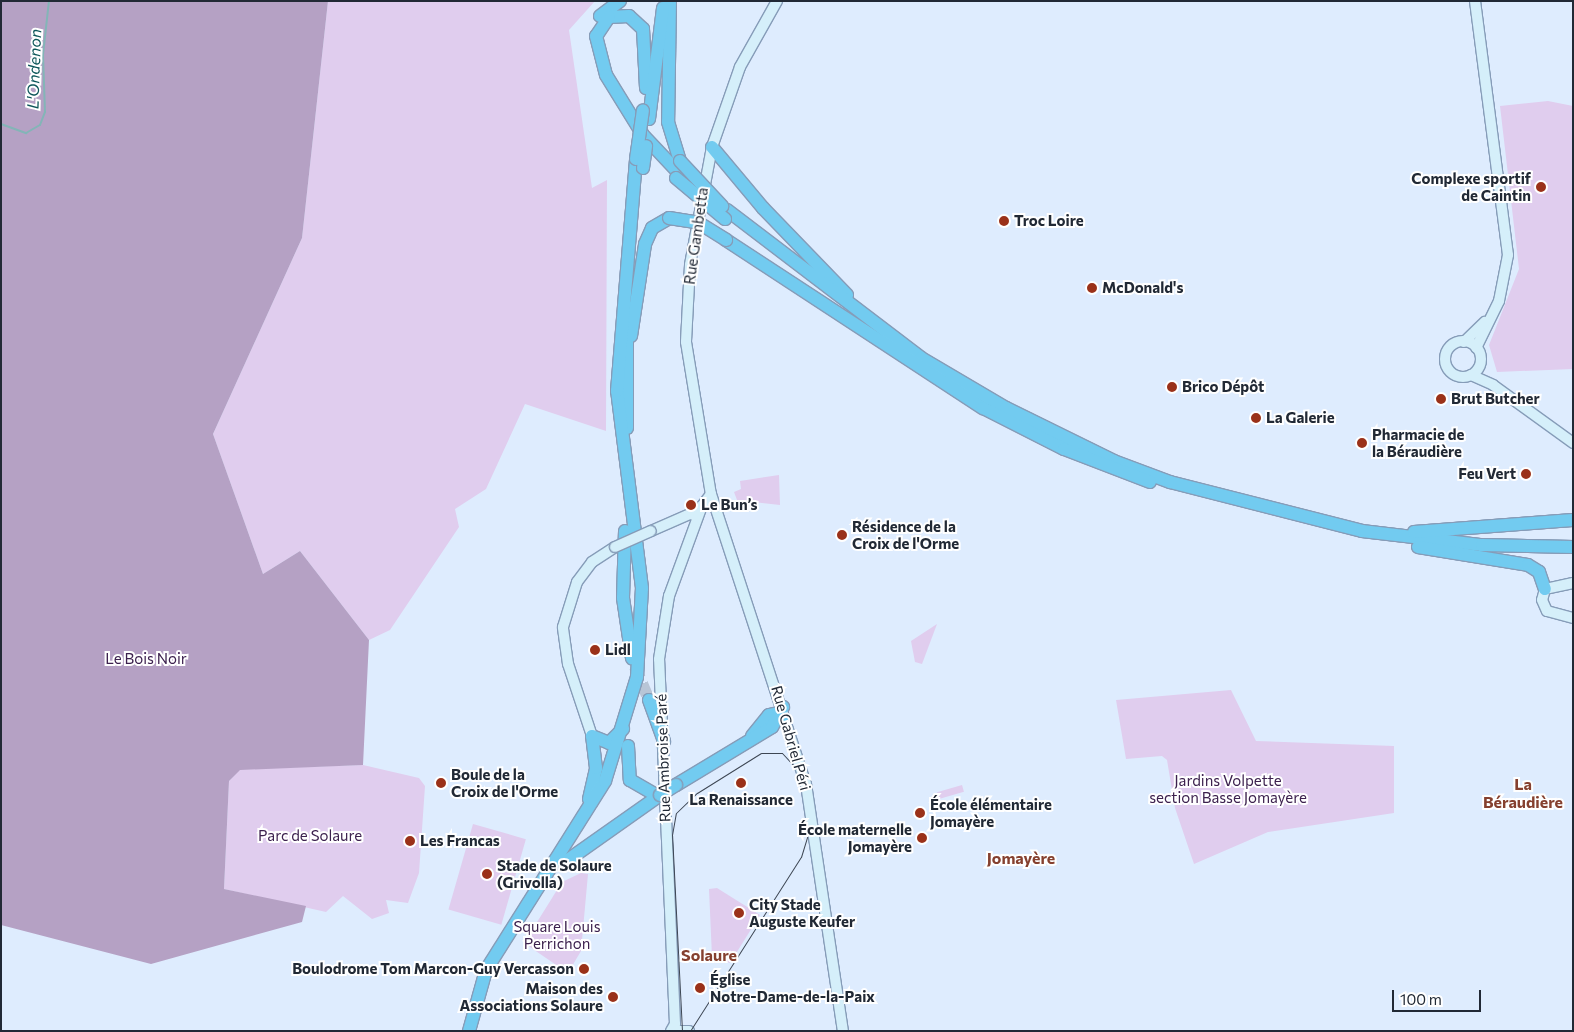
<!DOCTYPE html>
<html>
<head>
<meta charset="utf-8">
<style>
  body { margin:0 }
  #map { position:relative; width:1574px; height:1032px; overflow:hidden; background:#deecfe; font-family:Commissioner,sans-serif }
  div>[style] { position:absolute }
  .green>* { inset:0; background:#e0cdee; transform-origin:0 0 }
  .forest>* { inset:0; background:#b5a1c4 }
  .stream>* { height:2px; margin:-1px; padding:0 1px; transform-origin:1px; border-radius:1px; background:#83b5b7 }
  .highway-tunnel>* { height:12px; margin-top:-6px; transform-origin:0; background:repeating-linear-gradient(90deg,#b8c5d6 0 12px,transparent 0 18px) }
  .roads { filter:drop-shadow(1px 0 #869cb8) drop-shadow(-1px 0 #869cb8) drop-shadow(0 1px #869cb8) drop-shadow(0 -1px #869cb8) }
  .secondary>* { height:10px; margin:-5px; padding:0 5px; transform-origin:5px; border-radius:5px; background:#d5effa }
  .secondary>.ring { margin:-5px; padding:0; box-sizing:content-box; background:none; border:10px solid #d5effa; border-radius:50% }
  .highway>* { height:12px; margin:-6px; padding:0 6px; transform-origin:6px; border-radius:6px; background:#72cbf0 }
  .tram>* { height:1px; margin:-0.5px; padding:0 0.5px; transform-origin:0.5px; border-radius:0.5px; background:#3d4653 }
  .bridges { filter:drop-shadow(1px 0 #869cb8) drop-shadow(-1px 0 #869cb8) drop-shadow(0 1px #869cb8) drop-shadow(0 -1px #869cb8) }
  .secondary-bridge>* { height:10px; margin:-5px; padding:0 5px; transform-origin:5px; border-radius:5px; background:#d5effa }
  .highway-bridge>* { height:12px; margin:-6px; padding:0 6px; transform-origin:6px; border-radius:6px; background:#72cbf0 }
  .dots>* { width:14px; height:14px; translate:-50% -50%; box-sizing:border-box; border:2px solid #fff; border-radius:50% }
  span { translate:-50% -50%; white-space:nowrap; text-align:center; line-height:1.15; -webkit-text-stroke:4px #fff; paint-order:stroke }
  .poi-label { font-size:15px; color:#212935; font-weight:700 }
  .right { translate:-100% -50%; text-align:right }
  .left { translate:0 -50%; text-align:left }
  .street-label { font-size:15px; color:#212935 }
  .park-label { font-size:15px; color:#3c214e }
  .water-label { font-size:16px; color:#0e575a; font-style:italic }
  .neighbourhood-label { font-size:16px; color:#85402f; font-weight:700 }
  .frame { position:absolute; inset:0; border:2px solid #212935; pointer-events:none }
  .scale { position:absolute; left:1392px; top:990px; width:89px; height:22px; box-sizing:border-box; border:2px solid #212935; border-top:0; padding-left:6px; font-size:15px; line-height:18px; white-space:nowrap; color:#212935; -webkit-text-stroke:4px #fff; paint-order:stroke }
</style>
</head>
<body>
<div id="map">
  <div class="green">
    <i style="clip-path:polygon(328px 1px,595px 1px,569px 30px,592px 188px,607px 180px,606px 431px,525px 404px,486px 489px,455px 509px,459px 527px,390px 630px,369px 640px,300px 551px,263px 574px,213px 434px,302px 238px)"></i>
    <i style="clip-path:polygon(1548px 101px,1573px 106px,1573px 369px,1497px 372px,1489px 345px,1519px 269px,1500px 106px)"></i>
    <i style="clip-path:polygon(779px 475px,780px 505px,737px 500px,734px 492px,741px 489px,740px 481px)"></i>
    <i style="clip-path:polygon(937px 624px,922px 664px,915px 662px,911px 641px)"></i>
    <i style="clip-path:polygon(1231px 690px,1256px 741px,1394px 746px,1394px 813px,1268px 832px,1194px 864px,1175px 808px,1167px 760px,1162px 756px,1126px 759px,1116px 700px)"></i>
    <i style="clip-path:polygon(363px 765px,419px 778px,425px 786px,419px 873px,408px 903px,386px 900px,389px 913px,372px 919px,343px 896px,326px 912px,224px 889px,229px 781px,240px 769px)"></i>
    <i style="left:962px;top:785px;width:7px;height:26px;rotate:74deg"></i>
    <i style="left:473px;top:824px;width:55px;height:89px;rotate:16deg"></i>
    <i style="clip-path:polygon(581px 873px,588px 874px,581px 951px,568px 973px,524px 943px,562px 882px)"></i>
    <i style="clip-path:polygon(717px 888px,760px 915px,730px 963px,712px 957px,709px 889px)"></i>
  </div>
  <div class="forest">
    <i style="clip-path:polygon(1px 1px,328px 1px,302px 238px,213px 434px,263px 574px,300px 551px,369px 640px,363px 765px,240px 770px,229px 781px,224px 889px,306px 906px,302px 922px,151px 964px,1px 925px)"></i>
  </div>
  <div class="stream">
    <i style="left:1px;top:124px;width:27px;rotate:20deg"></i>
    <i style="left:26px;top:133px;width:16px;rotate:-30deg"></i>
    <i style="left:40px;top:125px;width:14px;rotate:-69deg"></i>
    <i style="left:45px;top:112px;width:57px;rotate:-92deg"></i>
    <i style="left:43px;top:55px;width:54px;rotate:-83.7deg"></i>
  </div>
  <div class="highway-tunnel">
    <i style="left:635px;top:667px;width:36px;rotate:67deg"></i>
  </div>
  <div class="roads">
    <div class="secondary">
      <i style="left:777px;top:1px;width:76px;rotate:119.3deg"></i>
      <i style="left:740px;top:67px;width:85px;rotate:109.3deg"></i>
      <i style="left:712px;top:147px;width:120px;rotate:100.6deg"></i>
      <i style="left:690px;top:265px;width:77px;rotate:93deg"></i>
      <i style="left:686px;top:342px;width:154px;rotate:80.7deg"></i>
      <i style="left:711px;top:494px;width:305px;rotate:71.9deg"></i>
      <i style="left:806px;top:784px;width:250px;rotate:81.5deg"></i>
      <i style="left:1475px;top:1px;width:256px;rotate:82.6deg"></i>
      <i style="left:1508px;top:255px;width:47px;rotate:101.1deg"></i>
      <i style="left:1499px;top:301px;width:52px;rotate:116.1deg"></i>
      <i class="ring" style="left:1445px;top:341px;width:26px;height:26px"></i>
      <i style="left:1464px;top:342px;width:29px;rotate:-44deg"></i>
      <i style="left:1471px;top:375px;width:24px;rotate:24deg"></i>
      <i style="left:1493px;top:385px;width:99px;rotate:35.9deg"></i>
      <i style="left:651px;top:531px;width:43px;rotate:-23.6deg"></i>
      <i style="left:690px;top:514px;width:8px;rotate:14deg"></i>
      <i style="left:1573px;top:583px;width:29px;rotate:168deg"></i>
      <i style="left:1545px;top:589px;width:11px;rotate:105deg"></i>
      <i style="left:1542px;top:600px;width:12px;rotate:66deg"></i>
      <i style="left:1547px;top:611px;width:27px;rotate:15deg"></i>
      <i style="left:592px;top:736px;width:76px;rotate:-108.4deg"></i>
      <i style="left:568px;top:664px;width:37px;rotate:-98deg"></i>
      <i style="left:563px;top:627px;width:47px;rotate:-72.7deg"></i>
      <i style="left:577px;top:582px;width:25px;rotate:-53deg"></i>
      <i style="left:592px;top:562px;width:27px;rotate:-33deg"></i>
      <i style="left:671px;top:1031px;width:8px;rotate:-60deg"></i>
      <i style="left:675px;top:1024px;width:365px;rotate:-92.5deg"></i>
      <i style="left:659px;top:659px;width:64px;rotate:-81deg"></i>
      <i style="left:669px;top:596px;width:96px;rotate:-69.9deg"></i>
      <i style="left:702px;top:506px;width:15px;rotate:-53deg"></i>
      <i style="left:672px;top:1031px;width:17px"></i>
    </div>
    <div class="highway">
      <i style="left:670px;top:1px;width:121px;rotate:90.9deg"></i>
      <i style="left:668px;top:122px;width:41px;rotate:72.9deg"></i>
      <i style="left:600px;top:16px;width:25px;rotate:-37deg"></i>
      <i style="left:646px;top:88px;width:59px;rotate:-92.9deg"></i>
      <i style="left:643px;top:29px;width:19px;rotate:-137deg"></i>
      <i style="left:629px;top:16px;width:20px;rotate:177deg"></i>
      <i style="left:609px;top:17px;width:23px;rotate:124deg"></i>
      <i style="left:596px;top:36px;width:40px;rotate:75.6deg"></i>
      <i style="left:606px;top:75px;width:70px;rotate:58.3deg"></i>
      <i style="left:643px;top:135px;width:50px;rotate:46.6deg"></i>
      <i style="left:649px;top:119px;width:112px;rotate:-82.8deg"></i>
      <i style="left:712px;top:147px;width:80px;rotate:50.1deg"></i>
      <i style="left:763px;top:208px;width:121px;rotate:46deg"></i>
      <i style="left:727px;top:210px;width:244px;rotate:37.3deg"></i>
      <i style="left:921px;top:358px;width:99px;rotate:30.5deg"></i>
      <i style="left:1006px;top:408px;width:120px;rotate:26.1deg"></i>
      <i style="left:1114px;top:461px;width:60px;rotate:20.6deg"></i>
      <i style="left:1170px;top:482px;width:198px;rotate:14.3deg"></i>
      <i style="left:1362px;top:531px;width:121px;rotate:6.7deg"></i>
      <i style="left:1482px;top:545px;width:91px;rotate:1.3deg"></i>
      <i style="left:726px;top:240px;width:307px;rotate:33.2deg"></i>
      <i style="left:983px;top:408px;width:91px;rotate:26.8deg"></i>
      <i style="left:1064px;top:449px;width:92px;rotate:21deg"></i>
      <i style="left:631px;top:336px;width:93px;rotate:-81.3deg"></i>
      <i style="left:645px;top:244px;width:17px;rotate:-66deg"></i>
      <i style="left:652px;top:228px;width:20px;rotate:-30deg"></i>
      <i style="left:627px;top:428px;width:100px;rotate:-90deg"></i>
      <i style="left:625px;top:531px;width:67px;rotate:91.7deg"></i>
      <i style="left:623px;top:598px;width:61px;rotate:81.5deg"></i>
      <i style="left:1414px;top:532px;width:159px;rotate:-4.3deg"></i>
      <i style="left:1418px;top:547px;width:111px;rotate:9.3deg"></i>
      <i style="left:1528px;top:565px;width:13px;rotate:32deg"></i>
      <i style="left:1539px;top:572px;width:18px;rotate:71deg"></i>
      <i style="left:649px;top:700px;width:44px;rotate:69.9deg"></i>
      <i style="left:592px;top:736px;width:18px;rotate:22deg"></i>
      <i style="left:609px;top:743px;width:20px;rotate:-45deg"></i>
      <i style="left:752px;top:736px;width:27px;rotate:-51deg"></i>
      <i style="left:769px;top:715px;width:9px;rotate:-13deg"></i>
      <i style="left:778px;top:713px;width:10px;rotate:45deg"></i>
      <i style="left:628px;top:746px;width:34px;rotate:87deg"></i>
      <i style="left:630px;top:780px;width:32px;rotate:30deg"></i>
      <i style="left:676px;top:785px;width:112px;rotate:-31.1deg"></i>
      <i style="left:772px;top:727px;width:23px;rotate:-61deg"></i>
      <i style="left:589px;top:799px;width:32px;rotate:-77deg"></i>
      <i style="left:596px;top:768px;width:32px;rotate:-97deg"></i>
      <i style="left:568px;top:860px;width:113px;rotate:-35.2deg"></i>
      <i style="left:469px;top:1031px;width:63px;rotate:-74.4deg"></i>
      <i style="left:486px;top:970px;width:223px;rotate:-57.8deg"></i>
      <i style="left:605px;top:781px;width:109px;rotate:-72.9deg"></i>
      <i style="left:637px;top:677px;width:89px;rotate:-86.8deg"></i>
      <i style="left:642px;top:588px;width:199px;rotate:-97.2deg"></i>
      <i style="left:617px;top:391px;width:233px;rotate:-85.3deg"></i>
    </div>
  </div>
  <div class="tram">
    <i style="left:682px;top:1031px;width:196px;rotate:-92.9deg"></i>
    <i style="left:672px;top:835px;width:22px;rotate:-80deg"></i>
    <i style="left:676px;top:813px;width:29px;rotate:-44deg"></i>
    <i style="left:697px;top:793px;width:75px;rotate:-32deg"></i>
    <i style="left:761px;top:753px;width:21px"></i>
    <i style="left:782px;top:753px;width:22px;rotate:47deg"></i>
    <i style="left:690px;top:1031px;width:206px;rotate:-57.5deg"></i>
    <i style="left:801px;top:857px;width:21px;rotate:-73deg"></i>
  </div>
  <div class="bridges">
    <div class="secondary-bridge">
      <i style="left:615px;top:547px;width:39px;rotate:-24deg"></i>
    </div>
    <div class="highway-bridge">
      <i style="left:636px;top:159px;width:49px;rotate:-81.9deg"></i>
      <i style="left:680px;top:161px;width:62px;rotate:47deg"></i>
      <i style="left:643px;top:168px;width:22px;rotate:-82deg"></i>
      <i style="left:676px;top:178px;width:64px;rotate:39.9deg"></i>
      <i style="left:669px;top:218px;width:30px;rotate:9deg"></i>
      <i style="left:699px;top:223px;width:32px;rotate:32deg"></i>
      <i style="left:660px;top:795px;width:19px;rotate:-32deg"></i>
    </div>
  </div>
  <div class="dots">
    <i style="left:1541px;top:187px;background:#9a3119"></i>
    <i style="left:1004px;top:221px;background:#9a3119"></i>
    <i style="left:1092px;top:288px;background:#9a3119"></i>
    <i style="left:1172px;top:387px;background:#9a3119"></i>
    <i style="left:1441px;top:399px;background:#9a3119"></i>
    <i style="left:1256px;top:418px;background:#9a3119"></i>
    <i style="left:1362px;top:443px;background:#9a3119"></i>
    <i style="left:1526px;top:474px;background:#9a3119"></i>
    <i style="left:691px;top:505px;background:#9a3119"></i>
    <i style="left:842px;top:535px;background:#9a3119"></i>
    <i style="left:595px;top:650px;background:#9a3119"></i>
    <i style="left:441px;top:783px;background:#9a3119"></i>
    <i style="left:741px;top:783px;background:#9a3119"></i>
    <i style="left:920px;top:813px;background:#9a3119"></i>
    <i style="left:922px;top:838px;background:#9a3119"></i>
    <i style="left:410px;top:841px;background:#9a3119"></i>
    <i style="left:487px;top:874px;background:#9a3119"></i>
    <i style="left:739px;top:913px;background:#9a3119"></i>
    <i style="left:584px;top:969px;background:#9a3119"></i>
    <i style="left:700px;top:988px;background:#9a3119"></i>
    <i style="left:613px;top:997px;background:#9a3119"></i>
  </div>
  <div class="poi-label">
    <span class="right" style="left:1531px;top:187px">Complexe sportif<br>de Caintin</span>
    <span class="left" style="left:1014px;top:221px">Troc Loire</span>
    <span class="left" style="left:1102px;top:288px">McDonald's</span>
    <span class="left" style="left:1182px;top:387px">Brico Dépôt</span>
    <span class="left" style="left:1451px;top:399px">Brut Butcher</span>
    <span class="left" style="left:1266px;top:418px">La Galerie</span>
    <span class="left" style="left:1372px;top:443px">Pharmacie de<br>la Béraudière</span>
    <span class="right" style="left:1516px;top:474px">Feu Vert</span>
    <span class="left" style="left:701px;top:505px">Le Bun’s</span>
    <span class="left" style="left:852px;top:535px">Résidence de la<br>Croix de l'Orme</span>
    <span class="left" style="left:605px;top:650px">Lidl</span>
    <span class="left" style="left:451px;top:783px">Boule de la<br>Croix de l'Orme</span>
    <span style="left:741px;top:800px">La Renaissance</span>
    <span class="left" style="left:930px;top:813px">École élémentaire<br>Jomayère</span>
    <span class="right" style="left:912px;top:838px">École maternelle<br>Jomayère</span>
    <span class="left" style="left:420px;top:841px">Les Francas</span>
    <span class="left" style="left:497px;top:874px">Stade de Solaure<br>(Grivolla)</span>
    <span class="left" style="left:749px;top:913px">City Stade<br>Auguste Keufer</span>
    <span class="right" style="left:574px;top:969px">Boulodrome Tom Marcon-Guy Vercasson</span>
    <span class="left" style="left:710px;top:988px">Église<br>Notre-Dame-de-la-Paix</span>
    <span class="right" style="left:603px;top:997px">Maison des<br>Associations Solaure</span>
  </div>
  <div class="street-label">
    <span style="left:696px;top:236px;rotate:-82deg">Rue Gambetta</span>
    <span style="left:791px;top:738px;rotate:74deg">Rue Gabriel Péri</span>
    <span style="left:663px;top:758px;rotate:-92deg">Rue Ambroise Paré</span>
  </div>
  <div class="park-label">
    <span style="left:146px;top:659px">Le Bois Noir</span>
    <span style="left:1228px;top:789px">Jardins Volpette<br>section Basse Jomayère</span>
    <span style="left:310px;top:836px">Parc de Solaure</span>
    <span style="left:557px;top:935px">Square Louis<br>Perrichon</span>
  </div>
  <div class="water-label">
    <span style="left:34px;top:69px;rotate:-88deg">L'Ondenon</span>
  </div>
  <div class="neighbourhood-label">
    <span style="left:1523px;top:793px">La<br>Béraudière</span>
    <span style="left:1021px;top:858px">Jomayère</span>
    <span style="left:709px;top:955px">Solaure</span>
  </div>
  <div class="frame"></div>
  <div class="scale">100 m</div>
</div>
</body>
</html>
